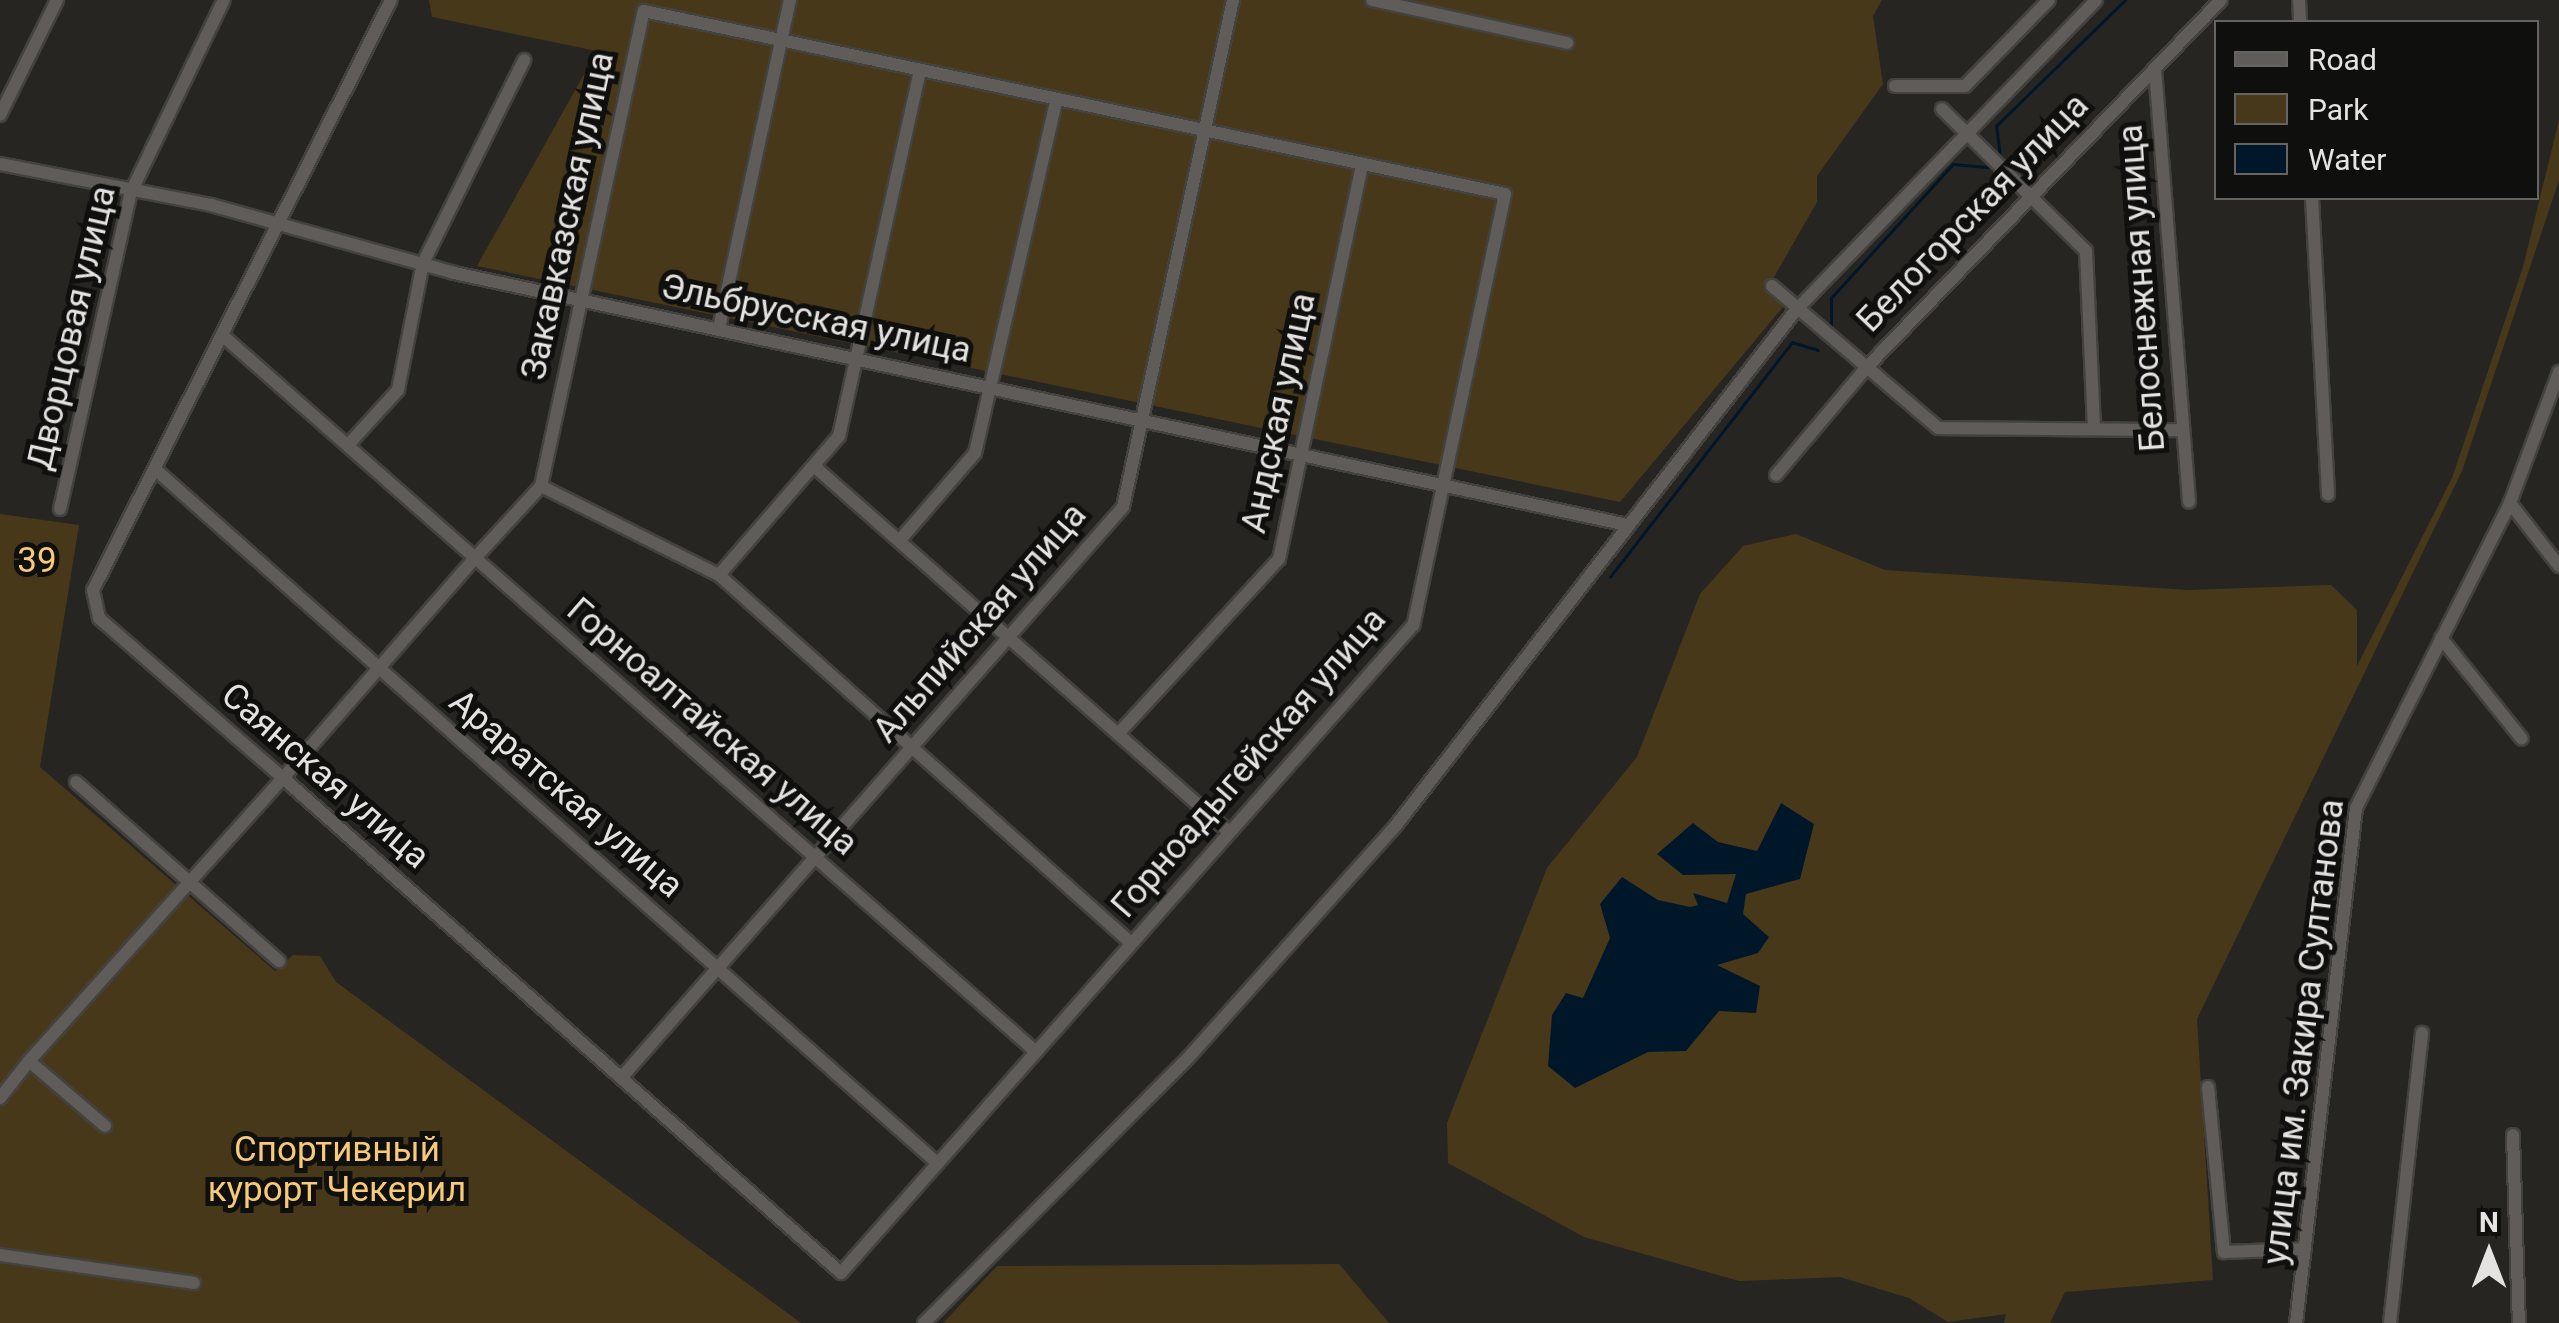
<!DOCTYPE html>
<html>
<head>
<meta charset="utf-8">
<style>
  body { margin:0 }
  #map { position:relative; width:2559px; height:1323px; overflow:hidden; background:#272522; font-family:Roboto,sans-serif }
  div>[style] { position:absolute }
  .green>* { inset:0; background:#48381a }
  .water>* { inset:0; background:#00172a }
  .stream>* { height:2.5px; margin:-1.25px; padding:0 1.25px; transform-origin:1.25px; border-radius:1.25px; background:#00172a }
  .roads { filter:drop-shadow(2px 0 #43423f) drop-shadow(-2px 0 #43423f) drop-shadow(0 2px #43423f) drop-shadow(0 -2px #43423f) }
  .street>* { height:12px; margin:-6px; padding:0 6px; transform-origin:6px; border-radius:6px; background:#5f5c59 }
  span { translate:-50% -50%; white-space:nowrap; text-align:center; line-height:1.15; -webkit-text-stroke:10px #0f0f0d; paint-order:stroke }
  .street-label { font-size:35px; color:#e4e3e1 }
  .park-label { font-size:35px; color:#f7ca78 }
  .legend { position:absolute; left:2214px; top:20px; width:325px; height:180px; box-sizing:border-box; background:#0f0f0d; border:2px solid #646462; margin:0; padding:12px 18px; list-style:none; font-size:30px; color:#e4e3e1 }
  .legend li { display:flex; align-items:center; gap:20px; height:50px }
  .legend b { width:50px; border:2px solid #646462 }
  .north { position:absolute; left:2439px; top:1203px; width:100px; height:100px; -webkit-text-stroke:8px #0f0f0d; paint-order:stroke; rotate:0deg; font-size:28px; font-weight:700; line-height:40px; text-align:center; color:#e4e3e1 }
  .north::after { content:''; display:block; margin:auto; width:35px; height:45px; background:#e4e3e1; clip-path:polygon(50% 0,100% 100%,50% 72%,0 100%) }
</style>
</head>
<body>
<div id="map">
  <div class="green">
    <i style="clip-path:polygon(429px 0,1882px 0,1873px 16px,1883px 84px,1817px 176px,1817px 202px,1774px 277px,1783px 307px,1620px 502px,477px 266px,597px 51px,432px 17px)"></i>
    <i style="clip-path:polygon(2559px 120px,2559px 180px,2462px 471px,2197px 1019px,2213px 1280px,2065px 1292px,2050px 1323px,2004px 1323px,2006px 1314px,1948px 1322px,1909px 1298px,1840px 1277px,1739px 1281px,1584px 1237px,1448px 1163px,1447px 1123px,1547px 868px,1637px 757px,1700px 594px,1743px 546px,1796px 534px,1885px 570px,2188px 590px,2331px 585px,2357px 610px,2357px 666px,2452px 478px,2523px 267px)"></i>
    <i style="clip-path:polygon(0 514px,79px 525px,40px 767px,275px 971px,293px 955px,320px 956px,336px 982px,801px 1323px,0 1323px)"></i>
    <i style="clip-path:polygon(1339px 1264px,1389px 1323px,943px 1323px,997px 1266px)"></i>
  </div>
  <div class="water">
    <i style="clip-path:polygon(1781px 803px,1814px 824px,1800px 879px,1746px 894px,1743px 914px,1769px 937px,1758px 953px,1717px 965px,1760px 986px,1756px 1013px,1719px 1011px,1686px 1051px,1648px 1052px,1575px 1088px,1548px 1066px,1552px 1015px,1566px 993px,1583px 998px,1610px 938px,1600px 904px,1622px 877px,1658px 900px,1690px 907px,1698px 905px,1693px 893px,1727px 903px,1736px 874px,1683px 875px,1657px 854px,1693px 823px,1718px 842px,1757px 851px)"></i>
  </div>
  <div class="stream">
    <i style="left:2000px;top:157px;width:31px;rotate:-97deg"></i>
    <i style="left:1996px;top:126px;width:180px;rotate:-44.3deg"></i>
    <i style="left:1831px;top:328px;width:30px;rotate:-90deg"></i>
    <i style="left:1831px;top:298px;width:181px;rotate:-47.7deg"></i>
    <i style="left:1953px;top:164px;width:36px;rotate:5deg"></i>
    <i style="left:1610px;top:577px;width:297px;rotate:-52.2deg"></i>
    <i style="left:1792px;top:342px;width:27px;rotate:17deg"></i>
  </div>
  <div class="roads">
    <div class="street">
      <i style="left:1372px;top:0;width:200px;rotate:12.4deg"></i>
      <i style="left:2299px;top:0;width:22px;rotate:87deg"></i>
      <i style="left:2155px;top:69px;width:434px;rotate:85.5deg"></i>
      <i style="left:1895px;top:86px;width:70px"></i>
      <i style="left:1965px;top:86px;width:120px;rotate:-45.7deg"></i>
      <i style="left:1942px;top:109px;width:202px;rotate:44.6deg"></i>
      <i style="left:2086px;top:251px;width:178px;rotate:87.4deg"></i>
      <i style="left:0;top:115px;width:128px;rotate:-63.6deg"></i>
      <i style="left:0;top:164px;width:215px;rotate:11deg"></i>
      <i style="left:211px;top:205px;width:252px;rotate:15.6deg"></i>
      <i style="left:454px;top:273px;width:1196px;rotate:12.12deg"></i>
      <i style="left:2312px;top:198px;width:297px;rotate:86.9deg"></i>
      <i style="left:1772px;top:286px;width:218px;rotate:40.5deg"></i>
      <i style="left:1938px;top:428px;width:243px;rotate:0.5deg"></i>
      <i style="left:719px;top:328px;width:336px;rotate:-77.8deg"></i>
      <i style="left:222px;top:335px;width:1085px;rotate:41.37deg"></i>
      <i style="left:348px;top:445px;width:74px;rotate:-47.7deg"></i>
      <i style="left:398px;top:390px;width:129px;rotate:-78.9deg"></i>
      <i style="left:423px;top:263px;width:227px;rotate:-63.5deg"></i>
      <i style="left:815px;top:467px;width:552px;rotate:41.4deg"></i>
      <i style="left:156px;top:470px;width:1044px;rotate:41.58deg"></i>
      <i style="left:1776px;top:475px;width:140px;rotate:-49.9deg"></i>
      <i style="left:1866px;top:368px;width:511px;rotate:-46.03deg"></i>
      <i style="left:541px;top:486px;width:199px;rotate:26.6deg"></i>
      <i style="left:719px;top:575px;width:552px;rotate:41.77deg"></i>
      <i style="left:2510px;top:503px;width:80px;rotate:52.1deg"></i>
      <i style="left:60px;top:509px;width:325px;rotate:-77.4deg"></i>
      <i style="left:131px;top:192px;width:213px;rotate:-64.2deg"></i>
      <i style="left:900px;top:540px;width:115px;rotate:-49.2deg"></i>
      <i style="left:975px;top:453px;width:363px;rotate:-77deg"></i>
      <i style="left:719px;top:575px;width:184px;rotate:-49.2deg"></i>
      <i style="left:839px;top:436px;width:375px;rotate:-77.5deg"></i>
      <i style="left:2441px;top:638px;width:129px;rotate:51.3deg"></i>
      <i style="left:1118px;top:734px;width:238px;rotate:-47.4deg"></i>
      <i style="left:1279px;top:559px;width:404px;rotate:-78.1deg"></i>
      <i style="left:76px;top:782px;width:271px;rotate:41.4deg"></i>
      <i style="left:29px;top:1061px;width:100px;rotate:40.5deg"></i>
      <i style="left:621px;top:1078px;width:760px;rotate:-48.68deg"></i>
      <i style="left:1123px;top:507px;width:519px;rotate:-77.76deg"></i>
      <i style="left:2208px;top:1087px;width:166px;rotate:84.5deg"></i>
      <i style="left:2224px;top:1252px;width:81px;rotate:-2.1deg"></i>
      <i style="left:0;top:1098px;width:47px;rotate:-51.9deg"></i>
      <i style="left:29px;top:1061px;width:380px;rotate:-48.1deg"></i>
      <i style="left:283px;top:778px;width:292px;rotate:-48.9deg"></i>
      <i style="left:475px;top:558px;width:98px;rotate:-47.5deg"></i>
      <i style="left:541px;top:486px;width:486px;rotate:-77.8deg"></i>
      <i style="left:644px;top:11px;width:880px;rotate:12deg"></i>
      <i style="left:1505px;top:194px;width:441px;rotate:102deg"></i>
      <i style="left:1413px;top:625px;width:864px;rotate:131.44deg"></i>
      <i style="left:841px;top:1273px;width:746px;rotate:-138.42deg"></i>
      <i style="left:283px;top:778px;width:244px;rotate:-139deg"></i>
      <i style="left:99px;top:618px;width:29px;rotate:-102deg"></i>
      <i style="left:93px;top:590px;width:661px;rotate:-63.2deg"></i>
      <i style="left:2513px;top:1135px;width:188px;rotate:88.2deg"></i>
      <i style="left:0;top:1255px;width:196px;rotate:8.2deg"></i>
      <i style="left:924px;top:1323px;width:374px;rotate:-45.1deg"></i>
      <i style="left:1188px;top:1058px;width:314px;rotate:-48.2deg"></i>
      <i style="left:1397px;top:824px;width:651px;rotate:-52.18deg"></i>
      <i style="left:1796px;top:310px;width:431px;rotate:-45.9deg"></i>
      <i style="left:2296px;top:1323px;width:518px;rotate:-83.35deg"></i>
      <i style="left:2356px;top:808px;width:342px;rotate:-63.2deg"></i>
      <i style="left:2510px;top:503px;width:140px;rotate:-69.5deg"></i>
      <i style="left:2390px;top:1323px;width:292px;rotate:-83.7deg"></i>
    </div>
  </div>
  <div class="street-label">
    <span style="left:1973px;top:213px;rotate:-46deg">Белогорская улица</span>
    <span style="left:568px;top:216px;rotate:-78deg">Закавказская улица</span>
    <span style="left:2142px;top:288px;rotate:-94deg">Белоснежная улица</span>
    <span style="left:816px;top:319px;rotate:12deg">Эльбрусская улица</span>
    <span style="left:72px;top:328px;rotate:-77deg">Дворцовая улица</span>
    <span style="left:1279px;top:413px;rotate:-78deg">Андская улица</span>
    <span style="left:980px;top:623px;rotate:-49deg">Альпийская улица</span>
    <span style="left:712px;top:727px;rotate:41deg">Горноалтайская улица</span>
    <span style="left:1249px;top:763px;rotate:-49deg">Горноадыгейская улица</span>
    <span style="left:325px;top:776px;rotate:41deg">Саянская улица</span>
    <span style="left:566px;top:794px;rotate:41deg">Араратская улица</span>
    <span style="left:2304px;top:1032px;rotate:-83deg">улица им. Закира Султанова</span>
  </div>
  <div class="park-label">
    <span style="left:37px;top:561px">39</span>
    <span style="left:337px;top:1170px">Спортивный<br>курорт Чекерил</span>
  </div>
  <ul class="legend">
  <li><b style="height:12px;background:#5f5c59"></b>Road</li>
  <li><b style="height:28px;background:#48381a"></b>Park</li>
  <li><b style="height:28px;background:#00172a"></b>Water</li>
  </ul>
  <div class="north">N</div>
</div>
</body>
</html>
